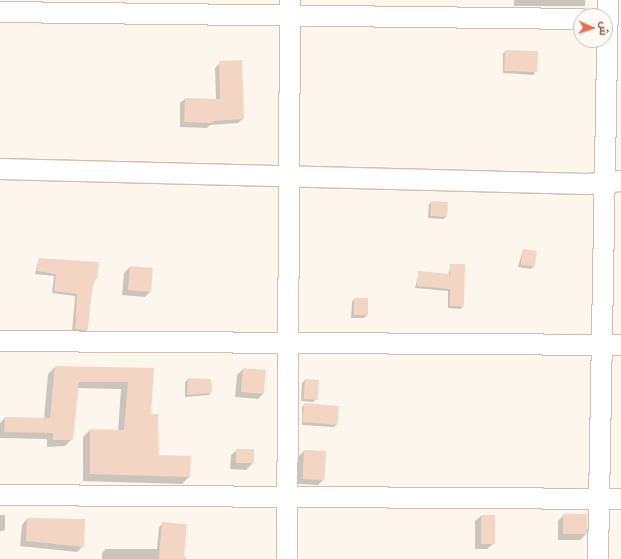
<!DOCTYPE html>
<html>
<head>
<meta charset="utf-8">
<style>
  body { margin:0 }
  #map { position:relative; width:621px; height:559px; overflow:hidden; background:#fdf6ec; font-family:Quicksand,Cairo,sans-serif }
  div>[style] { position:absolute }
  .shadow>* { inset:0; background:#0003; transform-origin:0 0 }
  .building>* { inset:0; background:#f3d5c3; transform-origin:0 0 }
  .roads { filter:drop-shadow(1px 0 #d1beb0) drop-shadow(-1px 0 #d1beb0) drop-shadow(0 1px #d1beb0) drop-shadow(0 -1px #d1beb0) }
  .minor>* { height:20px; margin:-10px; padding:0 10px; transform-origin:10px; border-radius:10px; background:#fff }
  span { translate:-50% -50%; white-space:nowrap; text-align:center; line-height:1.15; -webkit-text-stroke:3.5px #fffaf3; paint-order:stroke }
  .north { position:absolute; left:573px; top:8px; width:40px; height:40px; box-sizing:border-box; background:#fffaf3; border:1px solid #cabbb1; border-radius:50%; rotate:93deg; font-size:11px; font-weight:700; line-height:16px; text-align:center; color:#7a5c4d }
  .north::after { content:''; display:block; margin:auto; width:14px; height:18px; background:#e76f51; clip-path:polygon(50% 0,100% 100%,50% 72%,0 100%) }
</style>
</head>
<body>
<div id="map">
  <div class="shadow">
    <i style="left:514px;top:0;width:71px;height:6px"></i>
    <i style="clip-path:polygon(506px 51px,535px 73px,533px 75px,503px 73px,503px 53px)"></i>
    <i style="clip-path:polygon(219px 64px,243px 119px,238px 123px,210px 125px,207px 128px,180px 127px,180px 103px,185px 99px,216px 100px,215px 68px)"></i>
    <i style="clip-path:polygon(432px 202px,446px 217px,443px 219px,428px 218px,429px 204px)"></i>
    <i style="clip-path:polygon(523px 250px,534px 266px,531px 269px,518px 267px)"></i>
    <i style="clip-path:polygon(39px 259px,96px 279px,93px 282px,87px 330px,84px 332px,72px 332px,75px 296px,52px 293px,54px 276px,35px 274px)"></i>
    <i style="clip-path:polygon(451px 265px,463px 306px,461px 309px,448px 308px,448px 291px,415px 288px,419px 273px,448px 275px)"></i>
    <i style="clip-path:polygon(130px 267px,152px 269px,151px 291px,145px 297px,122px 295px,124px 273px)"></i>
    <i style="clip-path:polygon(354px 299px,367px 315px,364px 318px,351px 318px,352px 302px)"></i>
    <i style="clip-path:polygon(55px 367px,153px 369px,150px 415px,158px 456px,189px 477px,182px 484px,83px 481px,83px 437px,90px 430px,118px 431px,121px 389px,77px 388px,72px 439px,65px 446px,47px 447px,47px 439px,0 438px,0 449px,0 423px,5px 418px,44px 419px,48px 374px)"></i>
    <i style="clip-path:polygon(243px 369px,264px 393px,258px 399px,235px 397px,237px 375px)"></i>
    <i style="clip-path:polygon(188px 379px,211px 392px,209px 395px,185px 397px,185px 382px)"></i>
    <i style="clip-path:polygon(305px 380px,316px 399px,313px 402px,301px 401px,302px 383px)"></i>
    <i style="clip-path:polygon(305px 404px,338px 407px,337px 424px,334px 427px,302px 425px,302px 407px)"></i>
    <i style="clip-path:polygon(237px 450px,253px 450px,252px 464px,246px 470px,230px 469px,231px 455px)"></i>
    <i style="clip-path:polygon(304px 451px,324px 479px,318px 485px,298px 484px,298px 457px)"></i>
    <i style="clip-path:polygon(0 515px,5px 515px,5px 529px,3px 531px,0 531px)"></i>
    <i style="clip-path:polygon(564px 515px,586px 534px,580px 540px,558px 540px,558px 521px)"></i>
    <i style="clip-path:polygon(481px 516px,494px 516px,493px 544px,487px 549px,475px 549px,475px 521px)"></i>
    <i style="clip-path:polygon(27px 519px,83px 546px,77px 552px,20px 546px,22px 525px)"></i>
    <i style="clip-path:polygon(163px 523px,186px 559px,102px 559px,102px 553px,106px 549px,157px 549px,159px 527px)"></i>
  </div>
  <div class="building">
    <i style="left:505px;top:50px;width:33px;height:21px;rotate:2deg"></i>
    <i style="clip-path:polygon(242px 60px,244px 119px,213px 121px,213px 123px,184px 122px,185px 98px,220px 99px,219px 61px)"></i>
    <i style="left:431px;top:201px;width:17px;height:15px;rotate:3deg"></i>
    <i style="left:523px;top:249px;width:14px;height:16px;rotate:8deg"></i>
    <i style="clip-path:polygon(39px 258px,99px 262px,97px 279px,95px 279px,91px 296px,88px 330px,75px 329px,77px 294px,54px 291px,56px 274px,37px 271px)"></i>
    <i style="clip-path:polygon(450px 264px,465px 264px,464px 306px,450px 306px,450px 289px,417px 286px,418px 271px,450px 274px)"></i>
    <i style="left:130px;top:266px;width:23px;height:24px;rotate:5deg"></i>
    <i style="left:354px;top:298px;width:14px;height:17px"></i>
    <i style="clip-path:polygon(55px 366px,154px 368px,151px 414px,158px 414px,159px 455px,191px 456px,190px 477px,90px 474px,90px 429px,124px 430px,128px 382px,79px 382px,73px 440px,53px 440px,53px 433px,4px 432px,5px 417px,50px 418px)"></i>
    <i style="left:243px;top:368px;width:23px;height:24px;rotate:5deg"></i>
    <i style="clip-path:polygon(188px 378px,211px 379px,212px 393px,187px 395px)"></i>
    <i style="left:305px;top:379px;width:14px;height:20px;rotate:4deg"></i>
    <i style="left:304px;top:403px;width:35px;height:19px;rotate:5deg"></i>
    <i style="left:236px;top:449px;width:18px;height:14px"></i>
    <i style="left:304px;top:450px;width:22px;height:29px;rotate:3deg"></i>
    <i style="left:563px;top:514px;width:24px;height:20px"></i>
    <i style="left:481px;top:515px;width:14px;height:29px"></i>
    <i style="clip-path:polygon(27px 518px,85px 519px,84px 547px,26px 541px)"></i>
    <i style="left:162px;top:522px;width:25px;height:37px;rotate:5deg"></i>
  </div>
  <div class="roads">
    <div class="minor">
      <i style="left:0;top:12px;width:581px;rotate:0.69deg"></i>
      <i style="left:0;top:169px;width:587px;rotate:1.46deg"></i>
      <i style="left:587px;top:184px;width:34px;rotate:-5deg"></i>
      <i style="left:0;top:341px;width:621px;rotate:0.37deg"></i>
      <i style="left:0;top:495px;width:621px;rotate:0.37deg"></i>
      <i style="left:287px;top:559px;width:559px;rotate:-89.69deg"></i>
      <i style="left:598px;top:559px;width:559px;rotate:-88.98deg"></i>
    </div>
  </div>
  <div class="north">ش</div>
</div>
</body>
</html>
